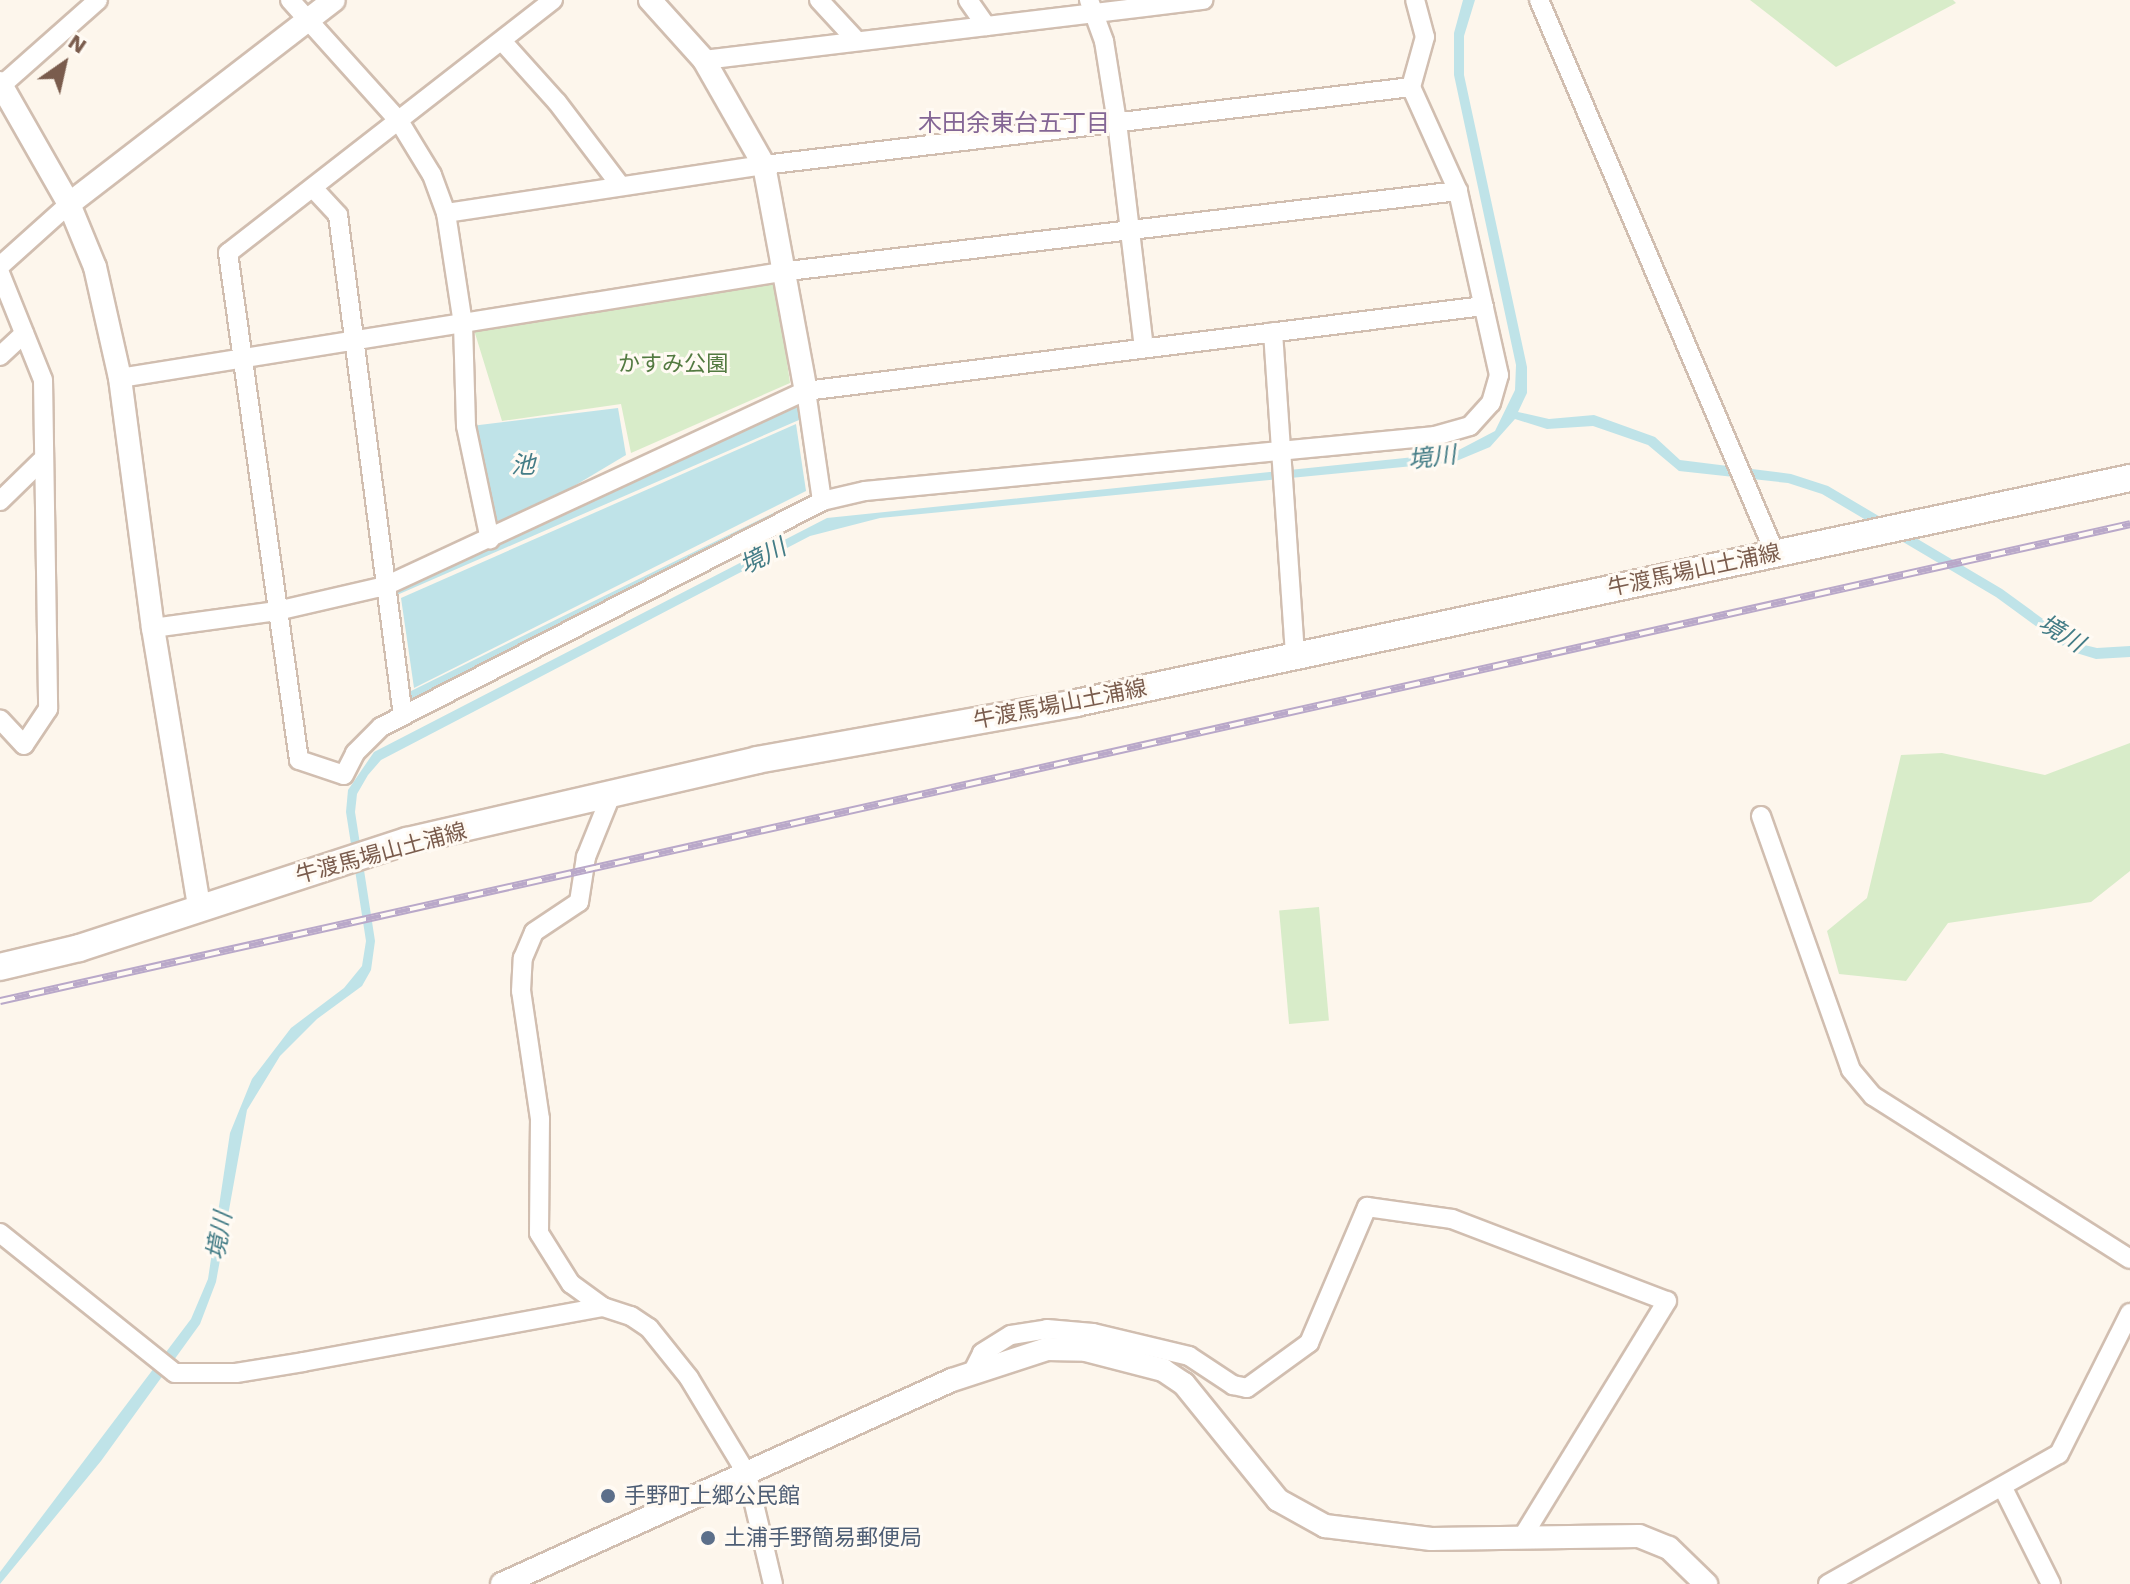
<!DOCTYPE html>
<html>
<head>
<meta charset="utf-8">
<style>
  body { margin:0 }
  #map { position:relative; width:2130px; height:1584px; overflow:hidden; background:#fdf6ec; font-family:"Work Sans","Noto Sans JP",sans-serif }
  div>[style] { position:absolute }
  .green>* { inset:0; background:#d8ecc9; transform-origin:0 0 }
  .water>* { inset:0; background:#bfe3e8 }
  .roads { filter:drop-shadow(2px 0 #d1beb0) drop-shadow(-2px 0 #d1beb0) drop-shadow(0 2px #d1beb0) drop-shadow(0 -2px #d1beb0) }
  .minor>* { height:18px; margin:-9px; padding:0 9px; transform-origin:9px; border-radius:9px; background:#fff }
  .tertiary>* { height:22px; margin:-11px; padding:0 11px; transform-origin:11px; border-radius:11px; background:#fff }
  .secondary>* { height:26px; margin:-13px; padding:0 13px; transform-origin:13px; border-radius:13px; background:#fff }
  .rail>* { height:8px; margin-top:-4px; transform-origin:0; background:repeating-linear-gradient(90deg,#fffaf3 0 15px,#b9a8c9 0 30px); box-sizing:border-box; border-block:2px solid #b9a8c9 }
  .dots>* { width:22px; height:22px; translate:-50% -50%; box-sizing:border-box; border:4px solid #fffaf3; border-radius:50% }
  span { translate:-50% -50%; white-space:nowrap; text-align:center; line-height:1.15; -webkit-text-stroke:6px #fffaf3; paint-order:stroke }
  .park-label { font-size:22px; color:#537a41 }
  .street-label { font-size:22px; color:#7a5c4d }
  .service-label { font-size:22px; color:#4e5e75 }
  .left { translate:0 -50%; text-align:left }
  .neighbourhood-label { font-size:24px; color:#846695 }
  .water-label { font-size:24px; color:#437c86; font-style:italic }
  .north { position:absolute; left:24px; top:24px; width:80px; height:80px; -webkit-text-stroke:6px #fffaf3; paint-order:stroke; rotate:34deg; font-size:22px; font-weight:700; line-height:32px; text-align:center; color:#7a5c4d }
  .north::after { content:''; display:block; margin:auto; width:28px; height:36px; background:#7a5c4d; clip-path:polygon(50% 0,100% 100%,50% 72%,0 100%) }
</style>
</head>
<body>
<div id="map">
  <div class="green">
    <i style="clip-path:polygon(1750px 0,1953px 0,1956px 3px,1836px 67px)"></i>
    <i style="clip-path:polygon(776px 283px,790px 383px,631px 453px,621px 404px,502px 421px,474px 330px)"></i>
    <i style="clip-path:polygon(2130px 743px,2130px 871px,2091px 902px,1948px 923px,1906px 981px,1839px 974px,1827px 931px,1867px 898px,1901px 755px,1942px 753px,2045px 775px)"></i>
    <i style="left:1319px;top:907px;width:114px;height:40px;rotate:85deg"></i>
  </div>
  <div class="water">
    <i style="clip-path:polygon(1463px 0,1475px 0,1464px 36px,1464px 75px,1527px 367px,1527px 393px,1518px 412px,1549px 419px,1594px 415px,1655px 437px,1680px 460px,1791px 474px,1828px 486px,2002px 589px,2076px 643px,2097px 648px,2130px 646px,2130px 657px,2096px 659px,2070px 651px,1996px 597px,1822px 494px,1788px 483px,1679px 471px,1648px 445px,1593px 426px,1547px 429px,1515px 419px,1490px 447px,1454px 462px,880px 518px,810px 536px,381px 760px,368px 775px,357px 794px,355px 812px,375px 941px,371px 970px,362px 986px,317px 1019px,280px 1056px,247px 1110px,216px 1282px,200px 1324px,101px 1461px,0 1584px,0 1572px,191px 1319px,208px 1279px,230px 1133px,252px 1079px,291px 1028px,344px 988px,362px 966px,366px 941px,346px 812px,348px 790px,374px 752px,827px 518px,1453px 453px,1495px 431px,1515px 390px,1516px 365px,1454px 75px,1454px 33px)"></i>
    <i style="clip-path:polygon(evenodd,803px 396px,818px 498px,406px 711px,390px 589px,803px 396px,799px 420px,810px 495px,411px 691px,397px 595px,799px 420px)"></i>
    <i style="clip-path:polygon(618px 408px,626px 455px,492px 535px,471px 426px)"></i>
    <i style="clip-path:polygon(796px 424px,806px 491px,414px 688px,401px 598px)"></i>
  </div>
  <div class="roads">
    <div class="minor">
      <i style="left:290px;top:0;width:163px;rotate:48deg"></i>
      <i style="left:399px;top:121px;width:63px;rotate:58.6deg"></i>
      <i style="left:432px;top:175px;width:40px;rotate:69.8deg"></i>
      <i style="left:446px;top:213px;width:112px;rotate:81.3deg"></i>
      <i style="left:463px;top:324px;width:102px;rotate:88.3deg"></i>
      <i style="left:466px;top:426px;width:116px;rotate:78.1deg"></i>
      <i style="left:553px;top:0;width:412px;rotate:142.1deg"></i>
      <i style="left:228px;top:253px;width:512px;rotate:82.03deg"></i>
      <i style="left:299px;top:760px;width:47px;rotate:18.4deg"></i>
      <i style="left:344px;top:775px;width:25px;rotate:-63deg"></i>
      <i style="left:355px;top:753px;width:37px;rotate:-45deg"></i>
      <i style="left:381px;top:727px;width:496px;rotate:-27.1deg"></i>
      <i style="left:822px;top:501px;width:44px;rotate:-13.1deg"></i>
      <i style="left:865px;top:491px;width:573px;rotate:-5.51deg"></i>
      <i style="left:1435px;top:436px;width:36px;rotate:-16deg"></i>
      <i style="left:1470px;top:426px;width:31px;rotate:-48deg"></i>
      <i style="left:1491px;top:403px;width:29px;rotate:-74deg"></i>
      <i style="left:1499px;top:375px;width:189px;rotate:-102.6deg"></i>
      <i style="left:1458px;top:191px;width:114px;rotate:-114.3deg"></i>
      <i style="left:1411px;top:87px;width:52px;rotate:-74.4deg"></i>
      <i style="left:1425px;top:37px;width:38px;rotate:-105deg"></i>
      <i style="left:819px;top:0;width:54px;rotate:47.2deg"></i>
      <i style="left:968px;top:0;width:32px;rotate:55deg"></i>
      <i style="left:1089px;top:0;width:44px;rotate:69.9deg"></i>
      <i style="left:1104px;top:41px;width:82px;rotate:80.9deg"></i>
      <i style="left:1117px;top:122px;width:227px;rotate:83.2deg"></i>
      <i style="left:1539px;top:0;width:601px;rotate:66.89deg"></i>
      <i style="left:502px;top:41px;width:82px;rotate:48deg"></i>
      <i style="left:557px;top:102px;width:104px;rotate:52.8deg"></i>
      <i style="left:704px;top:60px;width:503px;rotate:-6.86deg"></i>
      <i style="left:2px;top:85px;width:128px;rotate:-41.5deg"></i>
      <i style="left:313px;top:188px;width:37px;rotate:47deg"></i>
      <i style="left:338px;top:215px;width:505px;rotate:82.61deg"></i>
      <i style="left:446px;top:213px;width:322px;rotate:-8.6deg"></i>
      <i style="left:764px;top:165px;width:652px;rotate:-6.87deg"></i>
      <i style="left:0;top:266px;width:93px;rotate:-41.9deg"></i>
      <i style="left:0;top:273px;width:115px;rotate:68.1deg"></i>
      <i style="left:43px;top:380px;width:329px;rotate:89.1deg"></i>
      <i style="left:48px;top:709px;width:43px;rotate:123.7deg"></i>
      <i style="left:24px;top:745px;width:35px;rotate:-133deg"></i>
      <i style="left:1273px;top:332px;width:325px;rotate:86.1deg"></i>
      <i style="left:0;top:356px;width:33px;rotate:-43deg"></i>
      <i style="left:120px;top:378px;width:677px;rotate:-9.1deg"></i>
      <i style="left:788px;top:271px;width:675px;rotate:-6.81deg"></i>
      <i style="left:806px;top:391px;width:111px;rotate:81.7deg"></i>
      <i style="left:0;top:501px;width:57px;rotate:-44.3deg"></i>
      <i style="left:153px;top:628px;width:125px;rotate:-7.8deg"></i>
      <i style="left:277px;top:611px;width:111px;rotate:-13deg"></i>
      <i style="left:385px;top:586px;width:464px;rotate:-24.9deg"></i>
      <i style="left:806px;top:391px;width:683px;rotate:-7.15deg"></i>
      <i style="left:1761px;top:816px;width:269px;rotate:70.5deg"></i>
      <i style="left:1851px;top:1070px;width:34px;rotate:50deg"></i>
      <i style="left:1873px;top:1096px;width:304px;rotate:32.4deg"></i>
      <i style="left:0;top:1233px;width:224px;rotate:38.7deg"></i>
      <i style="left:175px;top:1373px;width:61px"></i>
      <i style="left:236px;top:1373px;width:68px;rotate:-9.3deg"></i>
      <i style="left:303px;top:1362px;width:305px;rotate:-10.4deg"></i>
      <i style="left:603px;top:1307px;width:29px;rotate:18deg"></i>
      <i style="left:631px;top:1316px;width:22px;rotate:34deg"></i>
      <i style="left:649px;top:1328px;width:64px;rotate:51.3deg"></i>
      <i style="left:689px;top:1378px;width:112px;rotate:58.9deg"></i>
      <i style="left:747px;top:1474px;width:113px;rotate:76.7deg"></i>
      <i style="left:603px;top:1307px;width:39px;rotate:-144deg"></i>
      <i style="left:571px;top:1284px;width:60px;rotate:-122.1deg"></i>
      <i style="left:539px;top:1233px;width:114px;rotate:-89.5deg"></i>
      <i style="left:540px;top:1119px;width:129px;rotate:-98.4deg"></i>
      <i style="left:521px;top:991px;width:33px;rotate:-87deg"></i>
      <i style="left:523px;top:958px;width:28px;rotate:-67deg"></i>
      <i style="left:534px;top:932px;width:54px;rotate:-33.7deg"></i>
      <i style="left:579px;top:902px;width:46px;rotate:-81.2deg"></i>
      <i style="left:586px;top:857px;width:67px;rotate:-68deg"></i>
      <i style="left:972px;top:1373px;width:22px;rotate:-63deg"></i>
      <i style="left:982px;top:1353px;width:34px;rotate:-32deg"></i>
      <i style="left:1011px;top:1335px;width:36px;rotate:-9deg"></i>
      <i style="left:1047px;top:1329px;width:46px;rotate:5deg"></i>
      <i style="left:1093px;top:1333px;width:99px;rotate:13.5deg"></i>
      <i style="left:1189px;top:1356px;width:53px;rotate:33.4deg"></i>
      <i style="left:1233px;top:1385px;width:14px;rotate:12deg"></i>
      <i style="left:1247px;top:1388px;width:77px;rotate:-36deg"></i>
      <i style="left:1309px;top:1343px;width:148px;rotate:-66.9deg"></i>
      <i style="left:1367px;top:1207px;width:86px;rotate:8deg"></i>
      <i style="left:1452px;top:1219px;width:230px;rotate:20.9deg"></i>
      <i style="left:1667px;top:1301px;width:276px;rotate:121.5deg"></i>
      <i style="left:2003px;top:1488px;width:107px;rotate:63.4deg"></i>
      <i style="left:1828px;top:1584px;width:265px;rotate:-29.4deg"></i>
      <i style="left:2059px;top:1454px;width:158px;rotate:-63.3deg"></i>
    </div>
    <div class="tertiary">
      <i style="left:650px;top:0;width:81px;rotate:48deg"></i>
      <i style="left:704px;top:60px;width:121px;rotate:60.3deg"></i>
      <i style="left:764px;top:165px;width:230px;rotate:79.5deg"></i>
      <i style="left:0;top:83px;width:139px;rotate:60.3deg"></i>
      <i style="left:69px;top:204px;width:68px;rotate:67.6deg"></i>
      <i style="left:95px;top:267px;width:114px;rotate:77.3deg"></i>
      <i style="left:120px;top:378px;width:252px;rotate:82.5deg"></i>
      <i style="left:153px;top:628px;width:283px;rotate:80.6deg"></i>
      <i style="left:69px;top:204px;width:334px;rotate:-37.6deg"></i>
      <i style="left:502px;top:1584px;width:494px;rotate:-24.4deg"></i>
      <i style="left:952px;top:1380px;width:100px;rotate:-18.1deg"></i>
      <i style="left:1047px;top:1349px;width:39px;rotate:1deg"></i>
      <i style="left:1086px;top:1350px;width:80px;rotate:14.6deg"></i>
      <i style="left:1163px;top:1370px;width:25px;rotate:34deg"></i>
      <i style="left:1184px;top:1384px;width:149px;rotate:51deg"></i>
      <i style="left:1278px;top:1500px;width:54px;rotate:29deg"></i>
      <i style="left:1325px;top:1526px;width:107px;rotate:7deg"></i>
      <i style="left:1431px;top:1539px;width:208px;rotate:-0.8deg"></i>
      <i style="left:1639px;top:1536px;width:32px;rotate:22deg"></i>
      <i style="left:1669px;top:1548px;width:52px;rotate:44.2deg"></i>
    </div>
    <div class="secondary">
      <i style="left:0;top:967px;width:81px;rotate:-13.5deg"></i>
      <i style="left:79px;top:948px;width:345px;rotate:-18.1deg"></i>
      <i style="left:407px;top:841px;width:359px;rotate:-13deg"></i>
      <i style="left:757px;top:760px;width:324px;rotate:-10.1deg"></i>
      <i style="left:1076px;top:703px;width:1078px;rotate:-12.05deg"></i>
    </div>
  </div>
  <div class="rail">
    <i style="left:0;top:1001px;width:2183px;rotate:-12.62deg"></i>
  </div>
  <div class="dots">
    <i style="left:608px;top:1496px;background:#5c6f8a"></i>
    <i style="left:708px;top:1538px;background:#5c6f8a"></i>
  </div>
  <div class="park-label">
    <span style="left:673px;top:364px">かすみ公園</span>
  </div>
  <div class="street-label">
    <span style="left:1694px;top:570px;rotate:-12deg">牛渡馬場山土浦線</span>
    <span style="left:1060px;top:704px;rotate:-11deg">牛渡馬場山土浦線</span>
    <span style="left:381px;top:853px;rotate:-15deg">牛渡馬場山土浦線</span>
  </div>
  <div class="service-label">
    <span class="left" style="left:624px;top:1496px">手野町上郷公民館</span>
    <span class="left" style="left:724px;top:1538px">土浦手野簡易郵便局</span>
  </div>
  <div class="neighbourhood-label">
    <span style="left:1014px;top:124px">木田余東台五丁目</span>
  </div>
  <div class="water-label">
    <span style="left:1432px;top:458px;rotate:-7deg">境川</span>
    <span style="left:523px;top:466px">池</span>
    <span style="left:763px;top:557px;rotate:-27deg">境川</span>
    <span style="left:2061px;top:634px;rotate:31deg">境川</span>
    <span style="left:220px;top:1236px;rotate:-80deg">境川</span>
  </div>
  <div class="north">N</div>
</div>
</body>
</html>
